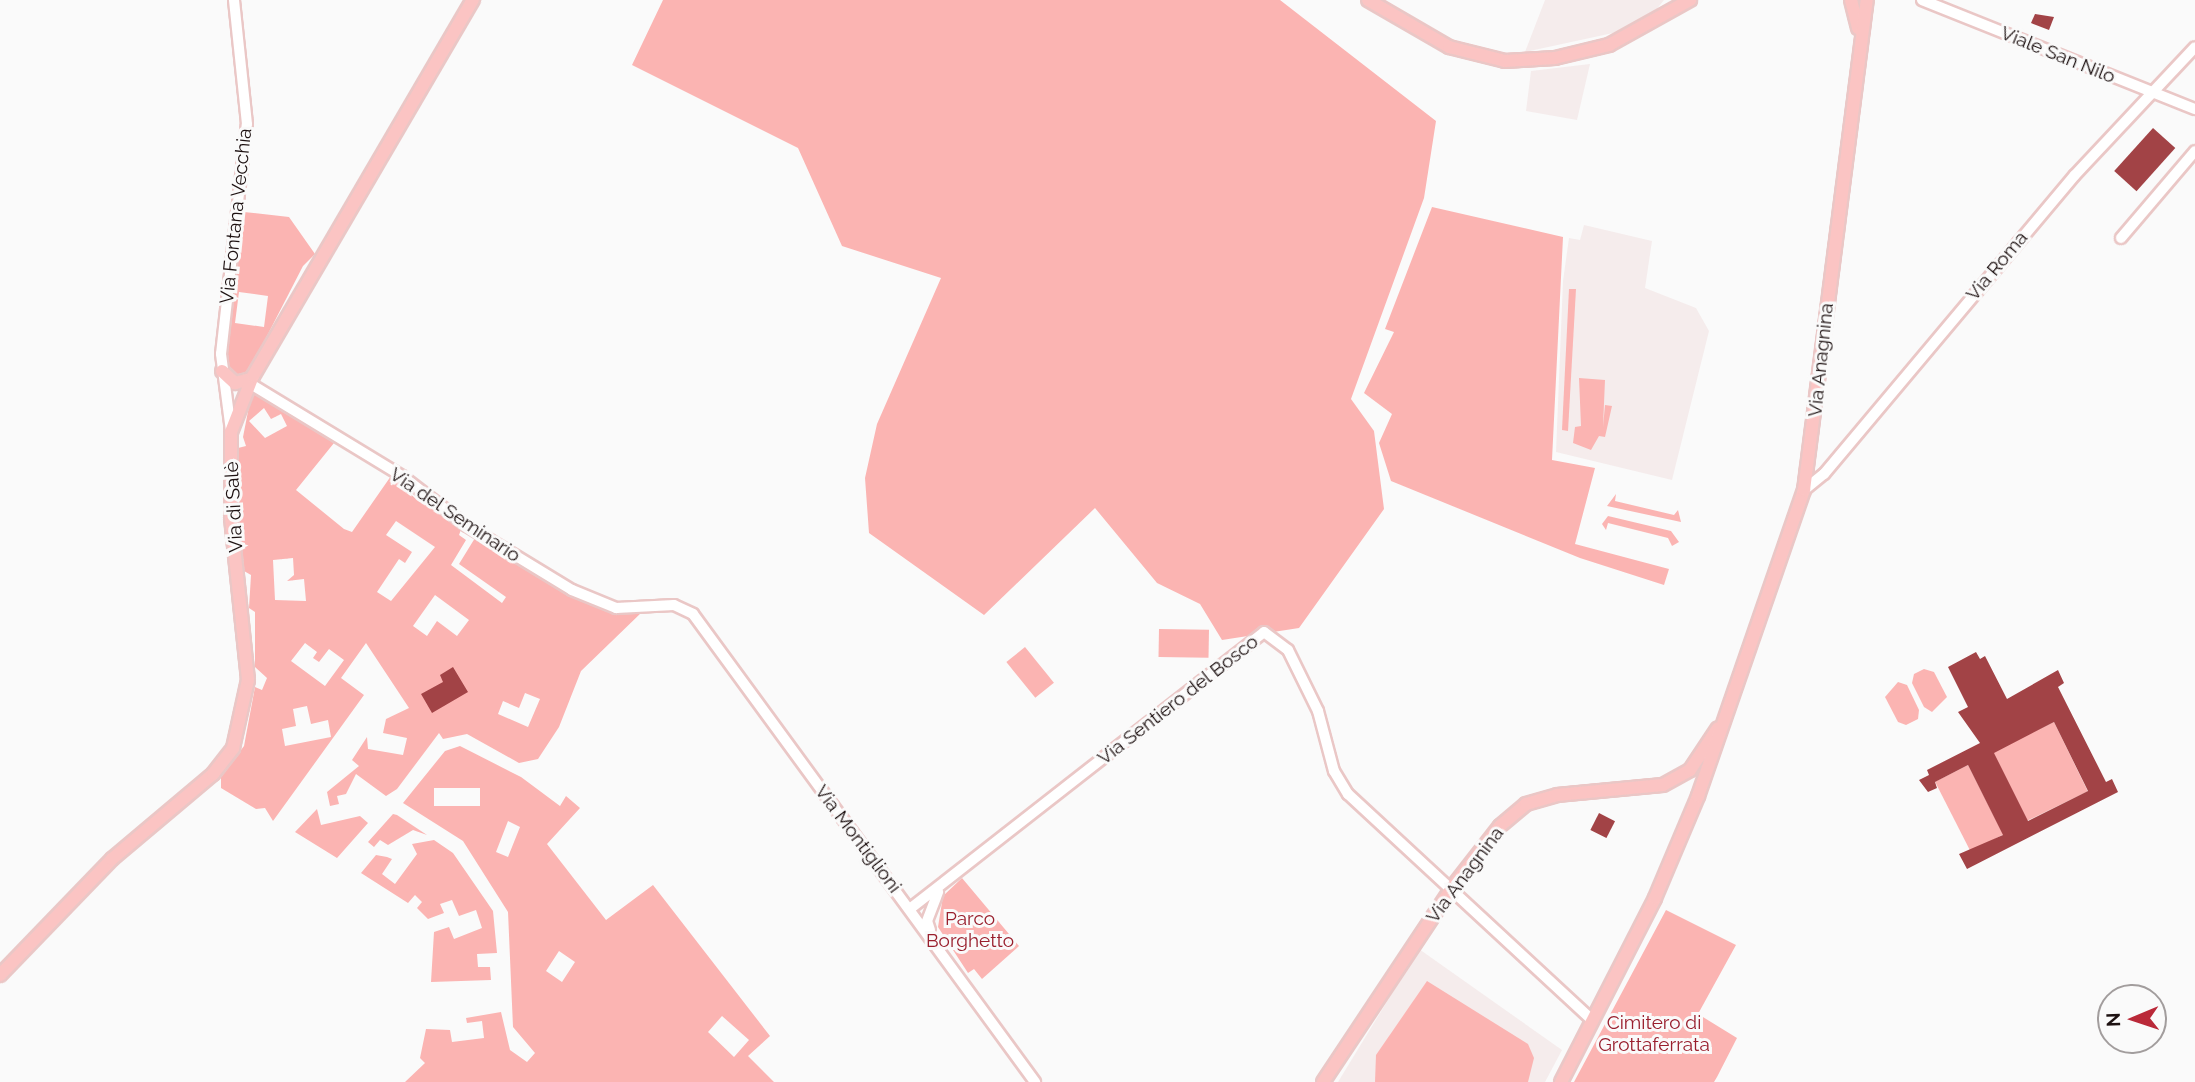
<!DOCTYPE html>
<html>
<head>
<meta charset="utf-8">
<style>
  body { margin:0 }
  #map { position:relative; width:2195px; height:1082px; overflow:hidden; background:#fafafa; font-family:Raleway,sans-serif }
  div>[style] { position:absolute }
  .built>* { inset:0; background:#f5ecec }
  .green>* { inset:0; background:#fbb4b2; transform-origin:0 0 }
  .building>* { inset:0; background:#a24346; transform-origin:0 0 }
  .roads { filter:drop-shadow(2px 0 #eac7c6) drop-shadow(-2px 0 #eac7c6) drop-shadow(0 2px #eac7c6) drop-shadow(0 -2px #eac7c6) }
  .minor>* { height:10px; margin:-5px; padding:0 5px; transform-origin:5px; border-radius:5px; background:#fff }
  .major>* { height:12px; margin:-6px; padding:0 6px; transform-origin:6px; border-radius:6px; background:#fbc4c3 }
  span { translate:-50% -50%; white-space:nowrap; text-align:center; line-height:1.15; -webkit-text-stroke:6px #fafafa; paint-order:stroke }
  .street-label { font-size:19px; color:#1d1111 }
  .park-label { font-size:19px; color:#991f2d }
  .north { position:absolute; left:2097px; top:984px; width:70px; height:70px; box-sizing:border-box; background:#fafafa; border:2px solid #a29d9d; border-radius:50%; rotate:268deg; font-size:19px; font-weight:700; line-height:28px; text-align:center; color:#1d1111 }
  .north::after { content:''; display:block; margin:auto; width:24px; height:32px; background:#ba2939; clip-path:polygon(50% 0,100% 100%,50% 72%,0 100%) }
</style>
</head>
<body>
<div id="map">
  <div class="built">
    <i style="clip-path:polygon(1545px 0,1664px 0,1652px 15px,1613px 33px,1525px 52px)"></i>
    <i style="clip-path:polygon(1590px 64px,1577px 120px,1526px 111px,1531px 71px)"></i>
    <i style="clip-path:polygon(1584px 225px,1652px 241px,1645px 288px,1696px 308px,1709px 331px,1672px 480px,1556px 452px,1563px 281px,1569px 238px,1580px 240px)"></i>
    <i style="clip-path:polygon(1419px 949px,1562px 1050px,1545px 1082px,1338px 1082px)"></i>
  </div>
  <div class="green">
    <i style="clip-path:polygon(663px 0,1280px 0,1436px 121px,1424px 198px,1351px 399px,1374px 431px,1384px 509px,1299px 628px,1222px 640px,1200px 604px,1157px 583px,1095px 508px,984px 615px,869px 533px,865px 478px,877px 424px,941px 278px,842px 246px,798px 148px,632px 65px)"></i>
    <i style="clip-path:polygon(1432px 207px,1563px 237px,1552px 460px,1595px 468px,1575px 544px,1669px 569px,1664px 585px,1580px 558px,1391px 481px,1379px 443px,1392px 414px,1364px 393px,1394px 332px,1385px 329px)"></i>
    <i style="clip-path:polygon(evenodd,244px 212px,289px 217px,315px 254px,303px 266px,249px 371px,239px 377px,227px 365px,226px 346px,244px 212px,239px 292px,268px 296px,264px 327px,235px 323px,239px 292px)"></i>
    <i style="clip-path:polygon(1569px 289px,1576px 289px,1568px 431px,1562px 430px)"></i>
    <i style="clip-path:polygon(1579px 378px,1605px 380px,1603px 427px,1605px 405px,1612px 406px,1605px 437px,1599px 436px,1591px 450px,1573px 443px,1575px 427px,1581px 426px)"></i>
    <i style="clip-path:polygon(evenodd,252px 391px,334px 443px,296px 490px,344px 529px,352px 532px,391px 476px,417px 500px,462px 527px,459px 535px,466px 540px,451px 565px,502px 603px,506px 597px,459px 564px,475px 538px,579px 598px,615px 612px,641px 613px,581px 671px,559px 727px,538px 759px,519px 763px,467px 734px,443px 739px,439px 733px,397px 789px,386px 796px,356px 774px,346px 794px,337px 796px,339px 804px,330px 806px,327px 792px,359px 766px,352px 760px,367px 737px,368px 749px,403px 755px,407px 738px,383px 733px,386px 719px,409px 708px,366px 643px,341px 678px,364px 695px,273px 821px,265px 808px,256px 809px,221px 788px,221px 777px,244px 746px,255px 687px,262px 690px,267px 678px,255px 667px,255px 612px,249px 608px,251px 575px,244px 571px,237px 503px,238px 448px,246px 446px,243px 437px,252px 391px,264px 408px,271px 419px,281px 414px,287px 426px,265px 438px,249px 421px,264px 408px,252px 391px,396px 521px,435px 547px,391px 601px,377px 592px,399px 559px,405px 563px,412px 552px,386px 535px,396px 521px,252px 391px,293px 558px,294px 575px,287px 581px,304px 579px,306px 601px,275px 600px,273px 560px,293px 558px,252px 391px,435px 595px,469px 620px,457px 636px,437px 621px,427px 636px,413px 626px,435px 595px,252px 391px,305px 643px,317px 652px,313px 658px,319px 662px,329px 649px,344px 660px,325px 686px,291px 661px,305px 643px,252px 391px,525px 693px,540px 699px,528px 727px,498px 714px,503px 701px,519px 708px,525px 693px,252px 391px,307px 706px,311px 724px,328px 720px,331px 737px,285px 746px,282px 729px,296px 726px,293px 709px,307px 706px)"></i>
    <i style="clip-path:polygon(1616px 494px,1615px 501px,1674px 515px,1678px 510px,1681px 522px,1607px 506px)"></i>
    <i style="clip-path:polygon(1608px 516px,1671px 531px,1679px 542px,1672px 546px,1668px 538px,1608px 523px,1606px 530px,1602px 524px)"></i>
    <i style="left:1159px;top:629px;width:50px;height:28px;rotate:1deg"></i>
    <i style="left:1025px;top:647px;width:46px;height:24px;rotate:51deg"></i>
    <i style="clip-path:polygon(1924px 669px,1934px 672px,1947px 697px,1932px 712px,1924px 707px,1912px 683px,1914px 674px)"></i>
    <i style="clip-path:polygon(1898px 682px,1907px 685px,1919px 710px,1918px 719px,1906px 725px,1898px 722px,1885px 697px)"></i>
    <i style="left:2054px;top:722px;width:77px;height:68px;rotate:64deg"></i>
    <i style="clip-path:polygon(evenodd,460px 746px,521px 777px,560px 806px,566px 796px,580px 808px,547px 844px,606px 920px,653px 885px,770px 1036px,748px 1056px,774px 1082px,405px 1082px,425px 1063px,420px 1058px,426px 1029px,450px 1030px,452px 1042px,484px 1038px,482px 1021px,467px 1023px,466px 1018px,501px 1012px,510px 1050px,527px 1062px,535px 1053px,513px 1027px,508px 912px,463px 841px,403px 803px,445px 751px,460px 746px,434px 788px,480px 788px,480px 806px,434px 806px,434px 788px,460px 746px,508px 821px,520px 827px,508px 857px,496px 852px,508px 821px,460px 746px,559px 951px,575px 962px,562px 982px,546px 971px,559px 951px,460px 746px,722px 1016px,749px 1040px,734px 1057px,708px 1032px,722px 1016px)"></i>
    <i style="left:1968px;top:765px;width:78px;height:37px;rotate:63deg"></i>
    <i style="clip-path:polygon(317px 809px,321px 825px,360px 816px,368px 823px,337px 858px,295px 832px)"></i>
    <i style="clip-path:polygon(393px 814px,397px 815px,427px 835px,413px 830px,388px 845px,380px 840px,374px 847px,368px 842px)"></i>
    <i style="clip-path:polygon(434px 840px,453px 853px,493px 911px,497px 953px,477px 954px,478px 967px,490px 967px,491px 980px,431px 982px,434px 932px,449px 927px,454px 939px,482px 928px,476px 910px,459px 916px,452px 900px,440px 904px,444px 913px,428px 919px,417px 908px,422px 902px,415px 895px,408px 903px,361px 873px,376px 855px,387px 857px,392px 859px,382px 874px,395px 884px,417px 854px,412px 844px)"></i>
    <i style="clip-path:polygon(962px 878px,1019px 946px,982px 979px,974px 969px,968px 973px,938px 927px,943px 896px)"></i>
    <i style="clip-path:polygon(1666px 910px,1736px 945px,1698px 1014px,1737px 1038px,1717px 1077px,1714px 1082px,1574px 1082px)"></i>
    <i style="clip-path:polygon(1427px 981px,1528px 1044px,1534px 1058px,1528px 1082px,1375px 1082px,1376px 1055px)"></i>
  </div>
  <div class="building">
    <i style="clip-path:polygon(2035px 14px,2054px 17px,2049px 30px,2031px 23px)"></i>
    <i style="left:2153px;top:128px;width:30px;height:58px;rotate:42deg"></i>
    <i style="clip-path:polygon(evenodd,1976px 652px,1980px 659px,1985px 656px,2007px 699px,2058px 670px,2064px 683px,2058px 687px,2106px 782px,2112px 779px,2118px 792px,1967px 869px,1959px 854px,2003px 835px,1968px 765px,1935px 782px,1937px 788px,1928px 792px,1919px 780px,1929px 775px,1927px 770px,1980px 743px,1958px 712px,1968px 707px,1948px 667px,1976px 652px,2054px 722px,2088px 791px,2028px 821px,1994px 753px,2054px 722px)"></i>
    <i style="clip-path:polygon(453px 667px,468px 692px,432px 713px,421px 694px,443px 682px,440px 675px)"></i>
    <i style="left:1599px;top:813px;width:18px;height:19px;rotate:27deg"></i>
  </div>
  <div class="roads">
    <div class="minor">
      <i style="left:1922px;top:0;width:294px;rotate:21.8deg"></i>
      <i style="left:2121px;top:238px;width:114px;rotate:-49.6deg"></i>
      <i style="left:249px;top:383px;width:179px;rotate:31.3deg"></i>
      <i style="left:402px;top:476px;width:82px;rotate:37.6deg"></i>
      <i style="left:467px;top:526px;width:123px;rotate:31.4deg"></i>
      <i style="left:572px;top:590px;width:48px;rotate:22.2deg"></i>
      <i style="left:616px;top:608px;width:58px;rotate:-3deg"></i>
      <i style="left:674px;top:605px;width:21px;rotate:25deg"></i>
      <i style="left:693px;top:614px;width:580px;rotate:53.84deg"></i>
      <i style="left:231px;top:431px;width:78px;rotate:-97.4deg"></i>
      <i style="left:221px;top:354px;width:231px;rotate:-83.6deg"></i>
      <i style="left:247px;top:124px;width:125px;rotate:-96deg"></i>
      <i style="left:1804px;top:490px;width:26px;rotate:-39deg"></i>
      <i style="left:1824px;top:474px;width:390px;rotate:-50deg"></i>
      <i style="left:2075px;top:175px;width:175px;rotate:-46.8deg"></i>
      <i style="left:911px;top:908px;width:448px;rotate:-38deg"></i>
      <i style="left:1264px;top:632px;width:30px;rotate:37deg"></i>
      <i style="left:1288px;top:650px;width:68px;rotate:63.8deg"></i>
      <i style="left:1318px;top:711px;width:62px;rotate:75.1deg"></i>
      <i style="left:1334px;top:771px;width:27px;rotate:59deg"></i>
      <i style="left:1348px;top:794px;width:333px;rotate:42.8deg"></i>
      <i style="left:930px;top:930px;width:9px;rotate:-108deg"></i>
      <i style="left:927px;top:921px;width:31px;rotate:-69deg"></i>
    </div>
    <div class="major">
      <i style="left:1368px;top:0;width:94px;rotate:30.1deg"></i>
      <i style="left:1449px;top:47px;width:58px;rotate:14deg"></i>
      <i style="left:1505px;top:61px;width:50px;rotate:-3.4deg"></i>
      <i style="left:1555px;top:58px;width:56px;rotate:-13.5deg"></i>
      <i style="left:1609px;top:45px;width:93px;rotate:-29.1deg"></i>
      <i style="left:1851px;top:0;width:29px;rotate:76deg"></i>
      <i style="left:222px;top:371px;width:18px;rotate:43deg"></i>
      <i style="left:235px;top:383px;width:16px;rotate:-14deg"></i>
      <i style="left:0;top:975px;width:161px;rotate:-46deg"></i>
      <i style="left:112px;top:859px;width:132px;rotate:-40.1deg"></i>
      <i style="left:213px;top:774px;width:33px;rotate:-52deg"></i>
      <i style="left:233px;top:748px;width:70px;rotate:-77.6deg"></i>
      <i style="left:248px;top:680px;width:164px;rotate:-96deg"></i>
      <i style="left:231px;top:517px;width:85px;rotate:-90deg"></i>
      <i style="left:231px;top:432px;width:60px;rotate:-68.6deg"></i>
      <i style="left:253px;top:376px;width:436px;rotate:-59.7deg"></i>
      <i style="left:1323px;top:1082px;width:232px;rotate:-56.4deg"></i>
      <i style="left:1451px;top:889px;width:80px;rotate:-52.1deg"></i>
      <i style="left:1500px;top:826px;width:34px;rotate:-40deg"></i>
      <i style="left:1526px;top:804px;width:32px;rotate:-16deg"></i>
      <i style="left:1557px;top:795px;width:106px;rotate:-5.4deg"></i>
      <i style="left:1663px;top:785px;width:31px;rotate:-29deg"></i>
      <i style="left:1690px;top:770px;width:50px;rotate:-56.3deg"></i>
      <i style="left:1561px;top:1082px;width:207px;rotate:-62.9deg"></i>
      <i style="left:1655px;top:898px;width:111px;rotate:-67.1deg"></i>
      <i style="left:1698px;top:796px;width:324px;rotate:-70.9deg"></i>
      <i style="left:1804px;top:490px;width:494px;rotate:-82.7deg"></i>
    </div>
  </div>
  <div class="street-label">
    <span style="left:2058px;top:55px;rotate:22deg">Viale San Nilo</span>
    <span style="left:236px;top:216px;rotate:-84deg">Via Fontana Vecchia</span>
    <span style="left:1997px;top:266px;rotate:-50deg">Via Roma</span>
    <span style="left:1821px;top:360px;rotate:-84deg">Via Anagnina</span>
    <span style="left:234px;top:507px;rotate:-93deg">Via di Salè</span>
    <span style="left:455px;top:515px;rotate:34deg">Via del Seminario</span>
    <span style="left:1178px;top:700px;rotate:-38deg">Via Sentiero del Bosco</span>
    <span style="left:858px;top:839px;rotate:53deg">Via Montiglioni</span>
    <span style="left:1465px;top:875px;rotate:-53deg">Via Anagnina</span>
  </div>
  <div class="park-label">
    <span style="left:970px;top:930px">Parco<br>Borghetto</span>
    <span style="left:1654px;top:1034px">Cimitero di<br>Grottaferrata</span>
  </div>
  <div class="north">N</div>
</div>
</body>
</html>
